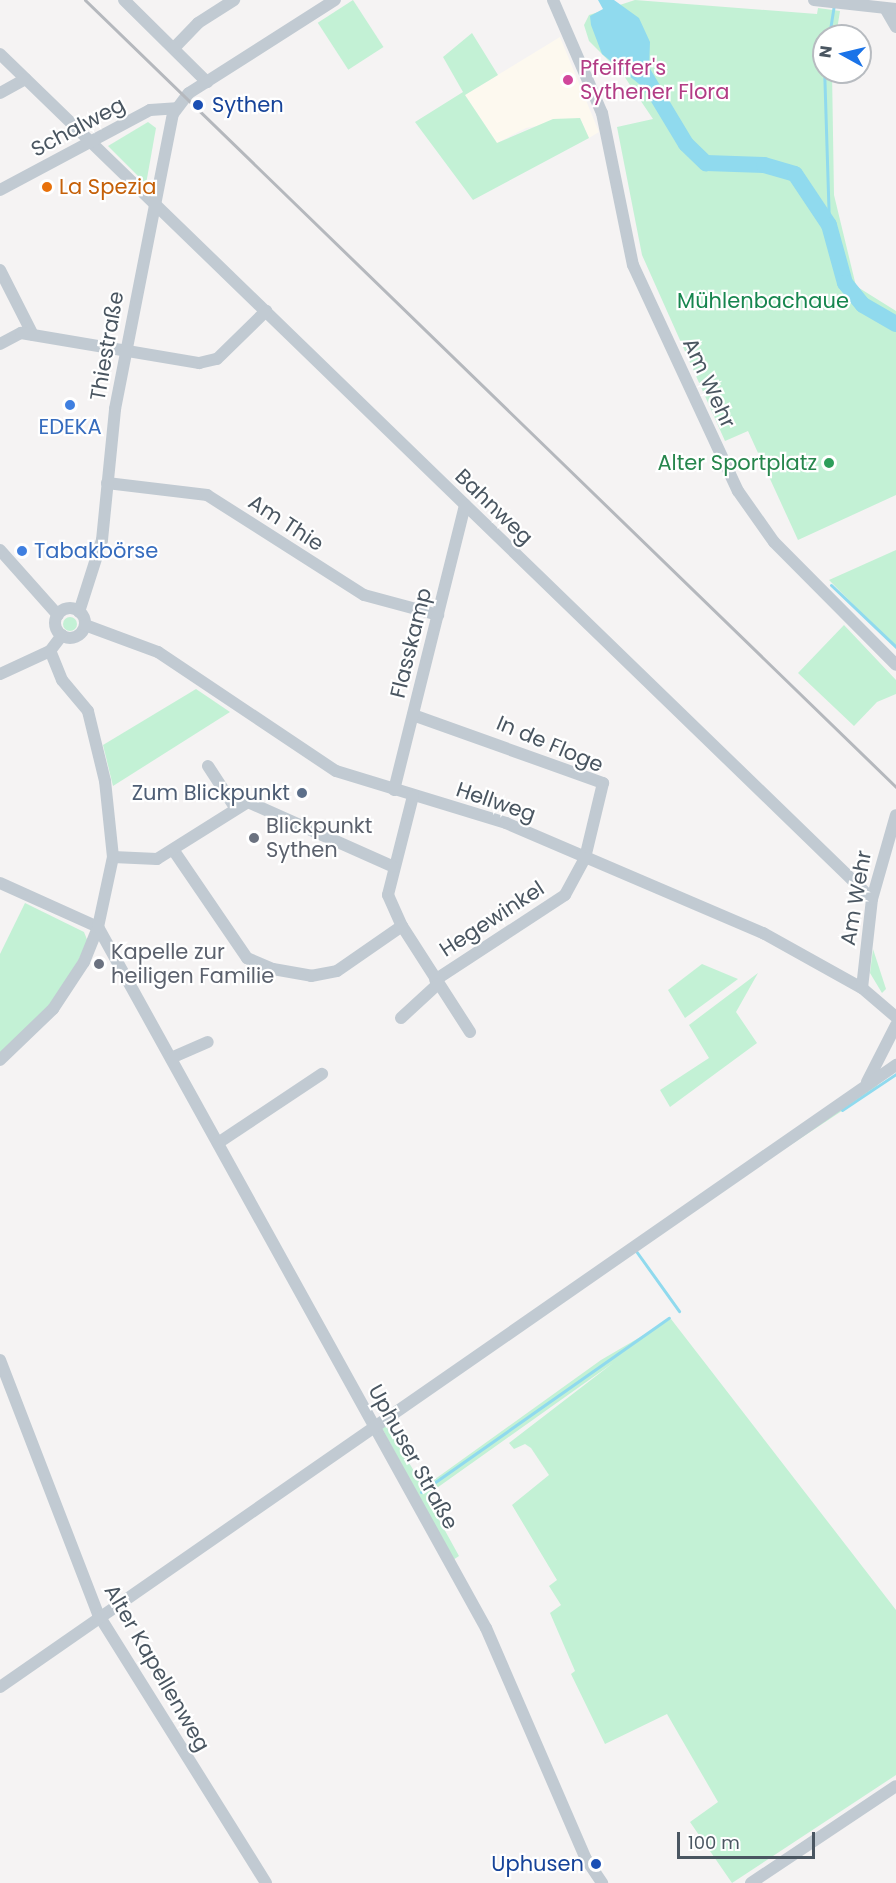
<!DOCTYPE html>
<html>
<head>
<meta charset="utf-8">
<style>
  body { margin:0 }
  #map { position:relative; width:896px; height:1883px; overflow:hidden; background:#f5f3f3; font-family:Poppins,sans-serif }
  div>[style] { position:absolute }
  .commercial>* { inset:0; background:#fdf9ef }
  .green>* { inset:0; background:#c3f1d5; transform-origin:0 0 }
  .round { border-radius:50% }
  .water>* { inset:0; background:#90daee }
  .stream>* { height:3px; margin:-1.5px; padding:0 1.5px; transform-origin:1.5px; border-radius:1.5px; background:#90daee }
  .river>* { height:16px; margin:-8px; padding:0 8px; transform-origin:8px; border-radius:8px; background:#90daee }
  .minor>* { height:12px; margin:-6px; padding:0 6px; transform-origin:6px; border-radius:6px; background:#c1cad2 }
  .minor>.ring { margin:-6px; padding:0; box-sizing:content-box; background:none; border:12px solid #c1cad2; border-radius:50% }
  .rail>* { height:3px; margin:-1.5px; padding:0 1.5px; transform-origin:1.5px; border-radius:1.5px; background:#b5b8bd }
  .dots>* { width:16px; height:16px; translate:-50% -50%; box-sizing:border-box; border:3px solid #fff; border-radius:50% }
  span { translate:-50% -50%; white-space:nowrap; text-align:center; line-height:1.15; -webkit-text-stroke:4.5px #fff; paint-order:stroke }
  .hotel-label { font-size:21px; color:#b23c85 }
  .left { translate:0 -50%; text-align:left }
  .transit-label { font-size:21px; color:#164399 }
  .right { translate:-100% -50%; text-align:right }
  .street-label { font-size:21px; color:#4a5661 }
  .food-label { font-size:21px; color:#c56008 }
  .park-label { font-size:21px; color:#17864f }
  .shop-label { font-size:21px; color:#366cbe }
  .leisure-label { font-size:21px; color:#27864d }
  .service-label { font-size:21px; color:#4e5e75 }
  .worship-label { font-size:21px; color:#5b616d }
  .north { position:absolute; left:812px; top:24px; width:60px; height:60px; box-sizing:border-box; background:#fff; border:2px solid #b7bbc0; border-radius:50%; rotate:278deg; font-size:16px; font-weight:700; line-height:24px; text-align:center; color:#4a5661 }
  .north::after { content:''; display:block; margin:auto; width:21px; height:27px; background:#1a73e8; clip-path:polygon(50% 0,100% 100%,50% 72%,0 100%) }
  .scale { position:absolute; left:677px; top:1832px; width:138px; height:27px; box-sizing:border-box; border:3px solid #4a5661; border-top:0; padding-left:8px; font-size:18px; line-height:21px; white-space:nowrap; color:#4a5661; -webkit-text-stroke:4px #fff; paint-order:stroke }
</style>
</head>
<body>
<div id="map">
  <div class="commercial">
    <i style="clip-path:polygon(560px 37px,599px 132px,589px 138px,580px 118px,526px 128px,497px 143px,465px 95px)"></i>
  </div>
  <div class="green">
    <i style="left:353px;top:0;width:56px;height:42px;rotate:57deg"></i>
    <i style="clip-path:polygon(635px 0,817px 14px,818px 8px,840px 11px,836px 36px,824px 36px,824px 72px,832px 72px,834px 195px,856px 286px,896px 311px,896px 495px,798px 540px,748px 431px,725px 441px,642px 255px,617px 127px,653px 119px,624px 76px,589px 41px,584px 25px,589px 15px)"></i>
    <i style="clip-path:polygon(472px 33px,498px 75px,465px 95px,497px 143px,553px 119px,580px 118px,589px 138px,473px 200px,415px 122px,463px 92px,443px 57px)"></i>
    <i style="clip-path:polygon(148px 122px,156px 128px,146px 184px,108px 146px)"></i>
    <i style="clip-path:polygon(896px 550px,896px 648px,829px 580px)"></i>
    <i class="round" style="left:63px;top:617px;width:14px;height:14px"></i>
    <i style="clip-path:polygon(844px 625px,896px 680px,896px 694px,877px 702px,854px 726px,798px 673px)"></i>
    <i style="clip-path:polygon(196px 689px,230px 712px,113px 786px,103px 745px)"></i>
    <i style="clip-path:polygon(25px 903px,84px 932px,88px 942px,59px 996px,0 1057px,0 954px)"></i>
    <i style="clip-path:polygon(873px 949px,886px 989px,882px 993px,870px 973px)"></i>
    <i style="clip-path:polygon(702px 964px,738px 979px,685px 1018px,668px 990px)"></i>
    <i style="clip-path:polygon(758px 973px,736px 1012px,757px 1043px,670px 1107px,660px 1090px,709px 1058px,689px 1025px)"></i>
    <i style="clip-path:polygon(876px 1083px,878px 1087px,783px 1150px)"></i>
    <i style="clip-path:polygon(671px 1319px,896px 1610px,896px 1775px,732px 1883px,690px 1822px,718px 1802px,667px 1714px,605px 1744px,571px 1674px,575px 1671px,550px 1613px,561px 1605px,549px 1586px,557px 1580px,512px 1505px,549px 1475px,531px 1448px,525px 1444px,514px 1449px,509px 1443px,613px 1363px,434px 1490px,432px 1507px,459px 1556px,453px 1560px,382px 1428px,386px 1426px,424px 1487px,601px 1360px)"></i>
  </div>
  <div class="water">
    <i style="clip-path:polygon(598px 0,614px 0,639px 18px,650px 42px,649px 70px,658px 86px,649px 92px,602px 54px,591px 25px,590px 16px,603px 9px)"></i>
  </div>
  <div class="stream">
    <i style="left:829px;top:36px;width:31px;rotate:-81deg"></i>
    <i style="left:824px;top:66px;width:159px;rotate:88.2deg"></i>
    <i style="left:831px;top:585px;width:90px;rotate:43.6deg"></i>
    <i style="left:842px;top:1110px;width:65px;rotate:-33.7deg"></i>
    <i style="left:636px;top:1251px;width:74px;rotate:54.4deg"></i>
    <i style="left:421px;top:1492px;width:303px;rotate:-35.1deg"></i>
  </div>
  <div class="river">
    <i style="left:642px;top:71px;width:85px;rotate:58.9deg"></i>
    <i style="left:686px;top:144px;width:28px;rotate:44deg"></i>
    <i style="left:706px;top:163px;width:58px;rotate:2deg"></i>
    <i style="left:764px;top:165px;width:32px;rotate:16deg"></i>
    <i style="left:795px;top:174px;width:61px;rotate:56.3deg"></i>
    <i style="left:829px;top:225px;width:60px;rotate:74.6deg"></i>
    <i style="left:845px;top:283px;width:28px;rotate:51deg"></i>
    <i style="left:863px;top:305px;width:38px;rotate:30deg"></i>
  </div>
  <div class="minor">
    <i style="left:124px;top:0;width:117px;rotate:44.7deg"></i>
    <i style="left:553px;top:0;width:123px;rotate:66.6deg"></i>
    <i style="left:602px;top:113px;width:155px;rotate:78.5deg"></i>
    <i style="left:633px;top:265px;width:249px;rotate:65.1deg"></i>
    <i style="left:738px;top:491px;width:62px;rotate:54.8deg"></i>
    <i style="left:774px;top:542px;width:173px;rotate:45.2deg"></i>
    <i style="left:814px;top:0;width:82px;rotate:6.3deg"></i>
    <i style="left:885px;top:8px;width:22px;rotate:60deg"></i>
    <i style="left:175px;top:47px;width:33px;rotate:-46deg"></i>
    <i style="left:198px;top:23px;width:43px;rotate:-32.6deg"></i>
    <i style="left:0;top:54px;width:1214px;rotate:44.1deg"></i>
    <i style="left:0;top:93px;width:29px;rotate:-29deg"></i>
    <i style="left:0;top:190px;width:170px;rotate:-28.1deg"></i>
    <i style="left:150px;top:110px;width:26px;rotate:-4deg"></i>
    <i style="left:0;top:270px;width:73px;rotate:63.1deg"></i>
    <i style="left:0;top:344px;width:24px;rotate:-28deg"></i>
    <i style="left:21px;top:333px;width:181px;rotate:9.6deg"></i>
    <i style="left:199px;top:363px;width:18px;rotate:-13deg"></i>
    <i style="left:217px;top:359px;width:69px;rotate:-44.4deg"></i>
    <i style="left:107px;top:483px;width:101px;rotate:6.8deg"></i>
    <i style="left:207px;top:495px;width:186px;rotate:32.5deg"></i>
    <i style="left:364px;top:595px;width:77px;rotate:15.1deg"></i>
    <i style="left:0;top:550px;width:87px;rotate:48.3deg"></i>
    <i class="ring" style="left:55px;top:608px;width:18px;height:18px"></i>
    <i style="left:79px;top:612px;width:76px;rotate:-72.3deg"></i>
    <i style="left:102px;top:540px;width:132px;rotate:-84.3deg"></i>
    <i style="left:115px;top:409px;width:301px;rotate:-78.9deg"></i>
    <i style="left:173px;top:114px;width:26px;rotate:-53deg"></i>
    <i style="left:189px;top:93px;width:173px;rotate:-32.5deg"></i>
    <i style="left:85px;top:625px;width:78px;rotate:20.3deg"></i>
    <i style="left:158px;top:652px;width:214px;rotate:33.8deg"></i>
    <i style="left:336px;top:771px;width:178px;rotate:17deg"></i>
    <i style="left:506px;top:823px;width:280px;rotate:23.2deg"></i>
    <i style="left:763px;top:933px;width:113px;rotate:29.1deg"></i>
    <i style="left:862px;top:988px;width:45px;rotate:40.5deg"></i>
    <i style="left:0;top:674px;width:55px;rotate:-24.7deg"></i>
    <i style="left:50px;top:651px;width:20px;rotate:-53deg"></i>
    <i style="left:413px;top:715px;width:202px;rotate:19.7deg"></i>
    <i style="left:603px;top:783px;width:77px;rotate:103.5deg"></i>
    <i style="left:585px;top:858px;width:42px;rotate:118.4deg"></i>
    <i style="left:565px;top:895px;width:155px;rotate:146.8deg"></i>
    <i style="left:208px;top:766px;width:51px;rotate:56.9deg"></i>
    <i style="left:394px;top:790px;width:294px;rotate:-76deg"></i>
    <i style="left:413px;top:796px;width:102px;rotate:104.2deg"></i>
    <i style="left:388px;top:895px;width:34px;rotate:66deg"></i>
    <i style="left:402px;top:926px;width:126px;rotate:57.3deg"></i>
    <i style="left:174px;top:851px;width:130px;rotate:55.7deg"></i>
    <i style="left:247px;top:958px;width:28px;rotate:23deg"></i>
    <i style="left:273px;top:969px;width:39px;rotate:10deg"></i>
    <i style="left:311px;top:976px;width:26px;rotate:-11deg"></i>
    <i style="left:337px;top:971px;width:79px;rotate:-34.7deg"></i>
    <i style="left:113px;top:857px;width:44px;rotate:2.6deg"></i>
    <i style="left:157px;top:859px;width:107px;rotate:-32.1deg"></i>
    <i style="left:248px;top:802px;width:158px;rotate:24deg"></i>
    <i style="left:0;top:883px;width:107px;rotate:24.2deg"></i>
    <i style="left:98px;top:927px;width:801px;rotate:61.04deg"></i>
    <i style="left:486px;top:1628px;width:252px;rotate:66.6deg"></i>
    <i style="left:586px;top:1859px;width:29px;rotate:56deg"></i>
    <i style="left:862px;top:988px;width:90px;rotate:-83.6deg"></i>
    <i style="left:872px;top:899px;width:87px;rotate:-74.1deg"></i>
    <i style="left:401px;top:1018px;width:50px;rotate:-42.6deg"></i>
    <i style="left:171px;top:1058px;width:40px;rotate:-23.4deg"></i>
    <i style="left:0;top:1060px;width:74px;rotate:-43.9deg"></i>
    <i style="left:53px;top:1009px;width:56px;rotate:-56.6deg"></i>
    <i style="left:84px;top:962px;width:38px;rotate:-68deg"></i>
    <i style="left:98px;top:927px;width:72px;rotate:-77.9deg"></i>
    <i style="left:113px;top:857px;width:76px;rotate:-96deg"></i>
    <i style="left:105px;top:781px;width:72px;rotate:-103.7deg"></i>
    <i style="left:88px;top:711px;width:40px;rotate:-130deg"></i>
    <i style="left:62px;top:680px;width:31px;rotate:-112deg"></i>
    <i style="left:867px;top:1082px;width:64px;rotate:-63deg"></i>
    <i style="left:218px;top:1143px;width:125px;rotate:-33.6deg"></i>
    <i style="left:0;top:1360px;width:272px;rotate:68.9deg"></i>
    <i style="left:98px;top:1614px;width:317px;rotate:58deg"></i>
    <i style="left:0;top:1687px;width:1091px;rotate:-34.77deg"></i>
    <i style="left:751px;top:1883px;width:174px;rotate:-33.8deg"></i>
  </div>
  <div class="rail">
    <i style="left:85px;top:0;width:1130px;rotate:44.14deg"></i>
  </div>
  <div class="dots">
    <i style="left:568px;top:80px;background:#d1479c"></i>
    <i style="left:198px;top:105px;background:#1a4fb4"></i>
    <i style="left:47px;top:187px;background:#e8710a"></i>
    <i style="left:70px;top:405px;background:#3f7fe0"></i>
    <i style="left:829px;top:463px;background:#2e9e5b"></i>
    <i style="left:22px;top:551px;background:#3f7fe0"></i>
    <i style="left:302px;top:793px;background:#5c6f8a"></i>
    <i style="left:254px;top:838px;background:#6b7280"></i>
    <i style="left:99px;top:964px;background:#6b7280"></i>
    <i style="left:596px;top:1864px;background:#1a4fb4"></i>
  </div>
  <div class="hotel-label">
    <span class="left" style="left:580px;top:80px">Pfeiffer's<br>Sythener Flora</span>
  </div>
  <div class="transit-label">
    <span class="left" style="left:212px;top:105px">Sythen</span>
    <span class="right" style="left:584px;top:1864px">Uphusen</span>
  </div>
  <div class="street-label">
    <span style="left:78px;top:127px;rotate:-28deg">Schalweg</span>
    <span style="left:107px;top:346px;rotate:-80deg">Thiestraße</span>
    <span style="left:709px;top:383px;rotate:65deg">Am Wehr</span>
    <span style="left:494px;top:507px;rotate:44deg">Bahnweg</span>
    <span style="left:286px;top:523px;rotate:33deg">Am Thie</span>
    <span style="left:411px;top:643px;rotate:-76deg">Flasskamp</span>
    <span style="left:550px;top:744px;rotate:23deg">In de Floge</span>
    <span style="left:496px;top:802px;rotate:19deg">Hellweg</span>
    <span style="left:856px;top:898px;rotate:-80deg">Am Wehr</span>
    <span style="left:492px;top:919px;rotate:-33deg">Hegewinkel</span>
    <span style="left:413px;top:1457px;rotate:61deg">Uphuser Straße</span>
    <span style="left:157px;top:1668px;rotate:60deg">Alter Kapellenweg</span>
  </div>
  <div class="food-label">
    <span class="left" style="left:59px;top:187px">La Spezia</span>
  </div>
  <div class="park-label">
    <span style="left:763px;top:301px">Mühlenbachaue</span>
  </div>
  <div class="shop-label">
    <span style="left:70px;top:427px">EDEKA</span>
    <span class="left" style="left:34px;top:551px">Tabakbörse</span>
  </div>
  <div class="leisure-label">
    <span class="right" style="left:817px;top:463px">Alter Sportplatz</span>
  </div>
  <div class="service-label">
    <span class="right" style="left:290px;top:793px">Zum Blickpunkt</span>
  </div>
  <div class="worship-label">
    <span class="left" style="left:266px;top:838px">Blickpunkt<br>Sythen</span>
    <span class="left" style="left:111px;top:964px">Kapelle zur<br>heiligen Familie</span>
  </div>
  <div class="north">N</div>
  <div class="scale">100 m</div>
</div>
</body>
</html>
